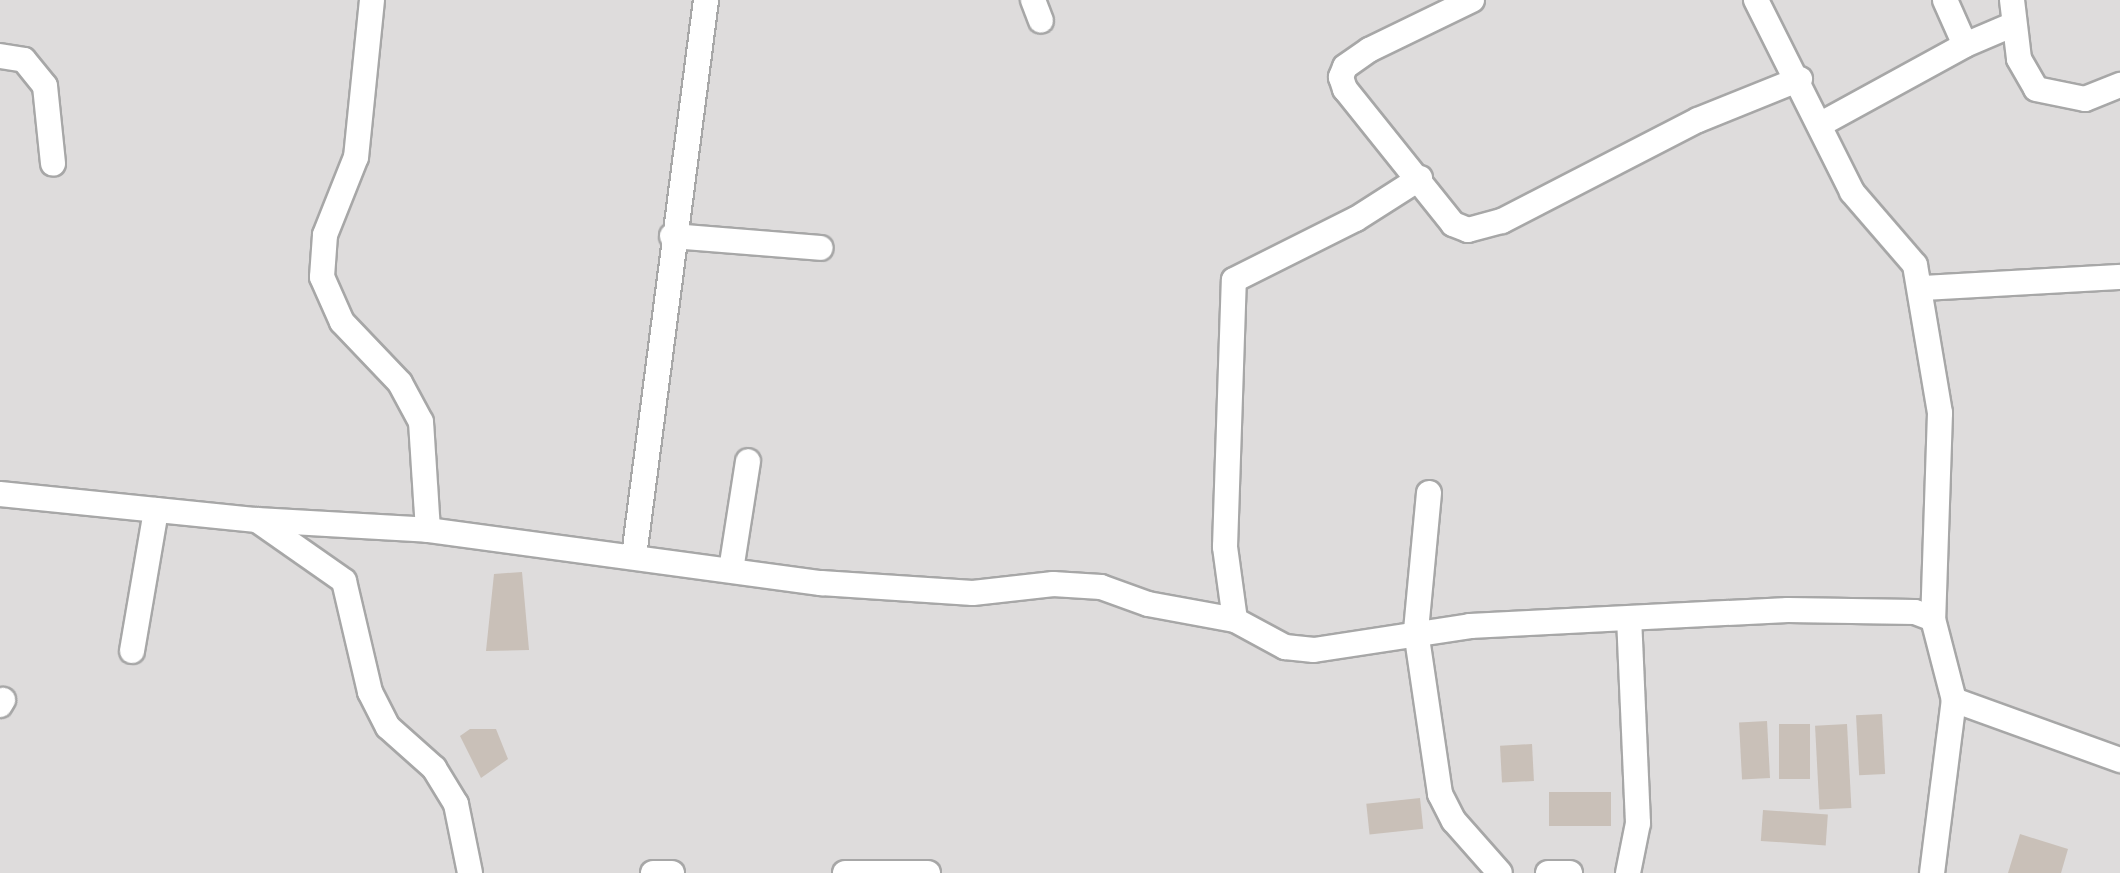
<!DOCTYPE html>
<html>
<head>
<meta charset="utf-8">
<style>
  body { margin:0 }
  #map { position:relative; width:2120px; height:873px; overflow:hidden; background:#f1ede5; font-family:Arial,sans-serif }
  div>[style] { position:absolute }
  .residential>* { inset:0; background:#dedcdc; transform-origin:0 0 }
  .building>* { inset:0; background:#c9c0b8; transform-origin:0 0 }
  .roads { filter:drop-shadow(2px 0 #a7a7a7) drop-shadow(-2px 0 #a7a7a7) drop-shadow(0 2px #a7a7a7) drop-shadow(0 -2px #a7a7a7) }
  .minor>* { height:24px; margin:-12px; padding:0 12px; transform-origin:12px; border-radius:12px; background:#fff }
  span { translate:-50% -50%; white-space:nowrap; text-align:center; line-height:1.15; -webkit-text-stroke:6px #fff; paint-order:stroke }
</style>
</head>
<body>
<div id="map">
  <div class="residential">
    <i style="left:0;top:0;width:2120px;height:873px"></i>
  </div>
  <div class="building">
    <i style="clip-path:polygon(522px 572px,529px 650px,486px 651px,494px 574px)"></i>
    <i style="left:1882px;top:714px;width:60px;height:26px;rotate:87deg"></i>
    <i style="left:1767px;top:721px;width:57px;height:28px;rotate:87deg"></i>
    <i style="left:1779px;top:724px;width:31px;height:55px"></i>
    <i style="left:1847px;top:724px;width:84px;height:32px;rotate:87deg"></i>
    <i style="clip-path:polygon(470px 729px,496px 729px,508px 759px,481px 778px,460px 736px)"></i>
    <i style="left:1532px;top:744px;width:37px;height:32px;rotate:87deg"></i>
    <i style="left:1549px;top:792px;width:62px;height:34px"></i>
    <i style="left:1420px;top:798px;width:31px;height:54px;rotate:84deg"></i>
    <i style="left:1763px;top:810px;width:65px;height:31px;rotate:4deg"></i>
    <i style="clip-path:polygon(2020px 834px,2068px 849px,2061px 873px,2008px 873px)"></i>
  </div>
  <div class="roads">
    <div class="minor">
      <i style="left:372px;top:0;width:158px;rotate:95.8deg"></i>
      <i style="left:356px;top:157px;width:84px;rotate:111.7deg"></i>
      <i style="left:325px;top:235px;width:42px;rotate:94.1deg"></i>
      <i style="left:322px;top:277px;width:49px;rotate:66deg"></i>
      <i style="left:342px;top:322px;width:84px;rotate:46.4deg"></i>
      <i style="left:400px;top:383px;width:44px;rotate:61.7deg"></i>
      <i style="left:421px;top:422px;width:108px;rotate:86.3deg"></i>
      <i style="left:1033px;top:0;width:22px;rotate:69deg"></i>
      <i style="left:1472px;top:0;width:114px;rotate:154.1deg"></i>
      <i style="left:1369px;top:50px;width:29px;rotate:145deg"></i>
      <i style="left:1345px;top:67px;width:11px;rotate:112deg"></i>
      <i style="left:1341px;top:77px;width:13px;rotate:72deg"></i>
      <i style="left:1345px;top:89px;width:173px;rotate:51.3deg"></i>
      <i style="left:1453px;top:224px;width:16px;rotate:22deg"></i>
      <i style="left:1468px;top:230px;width:35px;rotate:-15deg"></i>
      <i style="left:1502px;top:221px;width:220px;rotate:-27.3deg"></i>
      <i style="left:1698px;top:120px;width:110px;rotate:-21.9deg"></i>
      <i style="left:1756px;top:0;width:215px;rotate:63.4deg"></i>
      <i style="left:1852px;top:192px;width:96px;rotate:49.2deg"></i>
      <i style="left:1915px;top:265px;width:150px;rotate:80.4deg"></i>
      <i style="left:1940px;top:413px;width:206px;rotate:91.9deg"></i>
      <i style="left:1933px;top:619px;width:84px;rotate:75.5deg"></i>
      <i style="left:1954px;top:700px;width:177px;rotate:19.9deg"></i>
      <i style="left:1945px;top:0;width:49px;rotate:66deg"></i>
      <i style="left:2012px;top:0;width:59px;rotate:83.2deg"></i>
      <i style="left:2019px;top:59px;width:34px;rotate:60deg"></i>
      <i style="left:2036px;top:89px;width:50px;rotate:11.5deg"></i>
      <i style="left:2085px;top:99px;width:38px;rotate:-22deg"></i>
      <i style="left:0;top:56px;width:24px;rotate:9deg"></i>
      <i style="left:24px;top:60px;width:33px;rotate:51deg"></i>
      <i style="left:45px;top:86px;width:78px;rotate:84.1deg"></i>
      <i style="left:1821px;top:124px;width:164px;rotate:-28.7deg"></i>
      <i style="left:1965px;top:45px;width:51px;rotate:-23.1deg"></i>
      <i style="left:672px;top:236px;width:149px;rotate:4.6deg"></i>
      <i style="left:1922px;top:288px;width:198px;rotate:-3.2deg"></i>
      <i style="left:1429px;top:493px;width:139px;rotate:95.4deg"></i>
      <i style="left:1416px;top:631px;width:165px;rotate:81.6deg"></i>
      <i style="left:1440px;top:794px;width:30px;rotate:63deg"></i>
      <i style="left:1454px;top:821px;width:69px;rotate:48.5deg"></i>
      <i style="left:0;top:494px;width:258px;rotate:5.8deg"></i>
      <i style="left:257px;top:520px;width:171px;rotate:3.3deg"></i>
      <i style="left:428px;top:530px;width:397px;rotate:7.7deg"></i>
      <i style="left:821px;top:583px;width:152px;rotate:3.8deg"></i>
      <i style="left:973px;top:593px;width:81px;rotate:-6.4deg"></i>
      <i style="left:1053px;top:584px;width:48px;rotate:3.6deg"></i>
      <i style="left:1101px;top:587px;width:50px;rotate:19.9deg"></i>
      <i style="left:1148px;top:604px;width:88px;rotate:10.4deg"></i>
      <i style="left:1235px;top:620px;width:57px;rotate:28.4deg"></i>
      <i style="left:1285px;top:647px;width:29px;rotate:6deg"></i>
      <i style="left:1314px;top:650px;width:158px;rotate:-8.7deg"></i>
      <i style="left:1470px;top:626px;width:318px;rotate:-2.9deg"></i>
      <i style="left:1788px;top:610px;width:127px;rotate:0.9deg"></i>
      <i style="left:1915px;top:612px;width:19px;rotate:21deg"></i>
      <i style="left:257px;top:520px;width:106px;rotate:35deg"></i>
      <i style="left:344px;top:581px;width:114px;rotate:76.8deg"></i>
      <i style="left:370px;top:692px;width:39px;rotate:63deg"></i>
      <i style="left:388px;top:727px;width:62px;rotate:41.7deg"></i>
      <i style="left:434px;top:768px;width:42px;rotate:58.6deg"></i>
      <i style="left:456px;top:804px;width:70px;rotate:78.5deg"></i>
      <i style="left:634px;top:556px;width:561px;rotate:-82.62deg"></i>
      <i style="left:731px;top:570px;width:110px;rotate:-81.1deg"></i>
      <i style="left:1235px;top:620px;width:74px;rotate:-97.8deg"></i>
      <i style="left:1225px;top:547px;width:267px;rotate:-88.1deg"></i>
      <i style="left:1234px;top:280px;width:136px;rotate:-26.6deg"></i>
      <i style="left:1356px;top:219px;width:76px;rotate:-32.6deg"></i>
      <i style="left:132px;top:651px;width:143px;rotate:-80.3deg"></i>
      <i style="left:0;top:705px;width:6px;rotate:-59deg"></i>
      <i style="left:653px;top:873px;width:19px"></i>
      <i style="left:845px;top:873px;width:83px"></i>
      <i style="left:1548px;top:873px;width:22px"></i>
      <i style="left:1628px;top:873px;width:51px;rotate:-78.7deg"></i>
      <i style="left:1638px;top:823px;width:203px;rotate:-92.5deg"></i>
      <i style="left:1932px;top:873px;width:174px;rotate:-82.8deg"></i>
    </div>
  </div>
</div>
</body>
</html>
